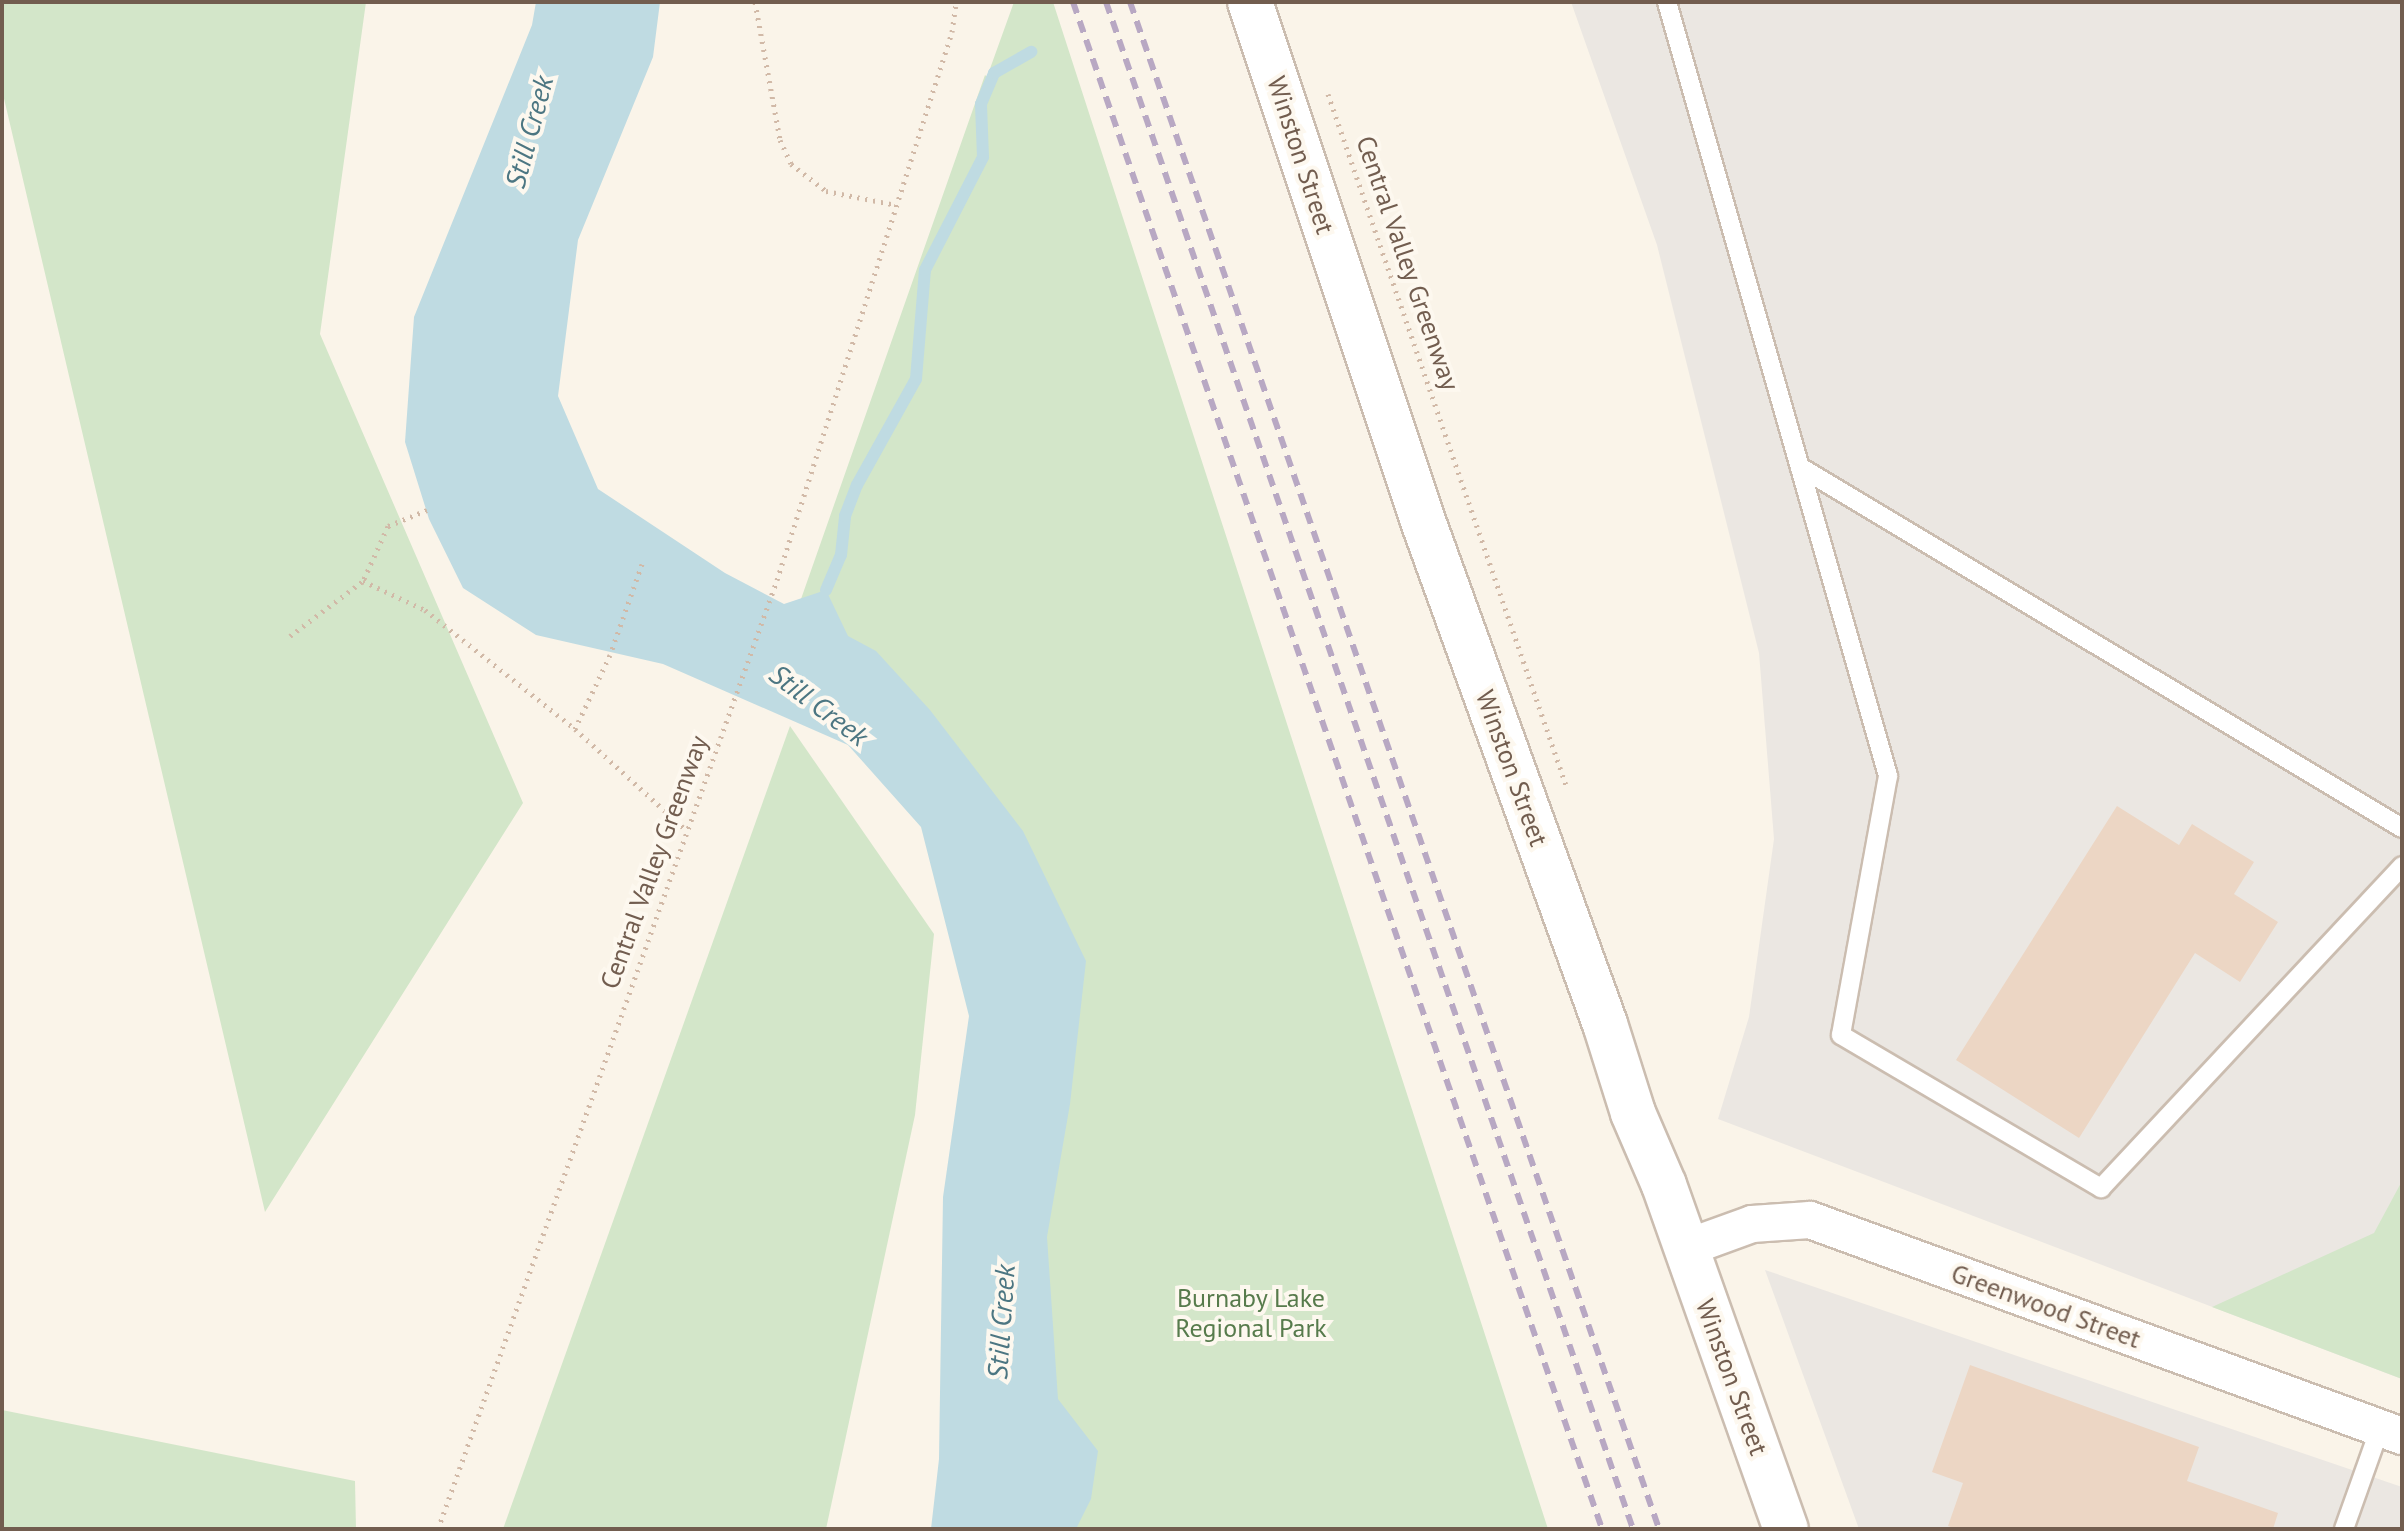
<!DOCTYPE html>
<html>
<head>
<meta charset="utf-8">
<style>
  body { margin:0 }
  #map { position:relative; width:2404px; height:1531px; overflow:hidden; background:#faf4e9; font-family:"PT Sans",sans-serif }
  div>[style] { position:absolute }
  .industrial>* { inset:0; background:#ebe7e2 }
  .green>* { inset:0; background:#d3e6c9 }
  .water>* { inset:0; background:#bfdbe2 }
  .stream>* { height:12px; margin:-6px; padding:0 6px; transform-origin:6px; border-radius:6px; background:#bfdbe2 }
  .building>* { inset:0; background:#ecd6c4 }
  .path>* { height:5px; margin-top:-2.5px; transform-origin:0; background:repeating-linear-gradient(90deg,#d1b9a7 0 2px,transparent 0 8px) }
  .roads { filter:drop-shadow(2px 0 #cbbdb0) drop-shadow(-2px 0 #cbbdb0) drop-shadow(0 2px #cbbdb0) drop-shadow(0 -2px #cbbdb0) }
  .service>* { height:18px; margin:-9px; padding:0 9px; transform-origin:9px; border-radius:9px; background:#fff }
  .minor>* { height:36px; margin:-18px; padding:0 18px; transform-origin:18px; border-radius:18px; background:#fff }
  .tertiary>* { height:44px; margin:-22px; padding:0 22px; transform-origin:22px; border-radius:22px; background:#fff }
  .rail>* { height:6px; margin-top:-3px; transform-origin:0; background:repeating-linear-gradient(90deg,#b8a8c3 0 12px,transparent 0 20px) }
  span { translate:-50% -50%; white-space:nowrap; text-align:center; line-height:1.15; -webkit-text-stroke:8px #fdf8ef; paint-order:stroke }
  .street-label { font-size:26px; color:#725d4f }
  .park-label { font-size:26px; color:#577b4c }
  .water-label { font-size:28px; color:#4c7682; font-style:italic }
  .frame { position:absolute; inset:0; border:4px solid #725d4f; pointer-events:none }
</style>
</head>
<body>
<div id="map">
  <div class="industrial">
    <i style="clip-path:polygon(1571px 2px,2402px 2px,2402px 1379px,1718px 1119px,1749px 1017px,1774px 839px,1759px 653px,1657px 245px)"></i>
    <i style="clip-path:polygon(1765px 1270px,2402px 1487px,2402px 1529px,1859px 1529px)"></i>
  </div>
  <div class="green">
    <i style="clip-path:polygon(2px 2px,366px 2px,320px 334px,523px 803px,265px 1212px,2px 90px)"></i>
    <i style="clip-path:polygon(1014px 2px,1053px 2px,1548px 1529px,1041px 1529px,1040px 909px,801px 599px,985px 75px,987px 77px)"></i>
    <i style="clip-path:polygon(790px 726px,934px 934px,915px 1115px,826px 1529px,503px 1529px)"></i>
    <i style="clip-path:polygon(2402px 1181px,2402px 1379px,2212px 1307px,2374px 1233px)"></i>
    <i style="clip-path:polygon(2px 1410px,355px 1481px,356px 1529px,2px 1529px)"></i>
  </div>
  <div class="water">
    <i style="clip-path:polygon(536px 2px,660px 2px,653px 57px,578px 240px,558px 396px,598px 489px,725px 573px,784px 604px,826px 590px,848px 636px,876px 651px,930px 710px,1023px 831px,1086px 961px,1070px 1104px,1047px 1237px,1058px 1399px,1098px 1451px,1091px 1499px,1076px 1529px,931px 1529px,939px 1459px,943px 1197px,969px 1016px,921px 827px,848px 745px,663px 664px,536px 635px,463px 588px,429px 519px,405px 442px,414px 317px,532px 25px)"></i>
  </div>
  <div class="stream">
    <i style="left:826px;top:590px;width:38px;rotate:-67deg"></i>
    <i style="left:841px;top:555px;width:39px;rotate:-84deg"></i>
    <i style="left:845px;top:516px;width:33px;rotate:-69deg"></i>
    <i style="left:857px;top:485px;width:121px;rotate:-60.9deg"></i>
    <i style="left:916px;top:379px;width:109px;rotate:-85.3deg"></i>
    <i style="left:925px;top:270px;width:127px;rotate:-62.8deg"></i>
    <i style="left:983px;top:157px;width:53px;rotate:-92.2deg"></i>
    <i style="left:981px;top:104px;width:34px;rotate:-67deg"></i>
    <i style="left:994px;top:73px;width:43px;rotate:-29.6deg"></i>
  </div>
  <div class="building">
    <i style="clip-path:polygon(2117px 806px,2179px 845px,2192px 824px,2254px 862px,2234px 894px,2278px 922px,2240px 982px,2195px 953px,2079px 1138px,1956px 1060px)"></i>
    <i style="clip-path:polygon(1970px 1365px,2199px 1447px,2187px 1481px,2278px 1513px,2273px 1529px,1956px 1529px,1948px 1526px,1963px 1483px,1932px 1472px)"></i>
  </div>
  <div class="path">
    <i style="left:755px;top:2px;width:140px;rotate:79.7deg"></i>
    <i style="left:780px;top:140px;width:26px;rotate:65deg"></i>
    <i style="left:791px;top:164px;width:44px;rotate:37.6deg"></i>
    <i style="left:826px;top:191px;width:71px;rotate:11.3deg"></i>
    <i style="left:1328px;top:94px;width:734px;rotate:71deg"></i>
    <i style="left:427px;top:510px;width:42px;rotate:157.7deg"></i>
    <i style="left:388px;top:526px;width:60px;rotate:114.4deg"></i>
    <i style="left:363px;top:581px;width:68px;rotate:25.1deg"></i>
    <i style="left:425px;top:610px;width:191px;rotate:38.4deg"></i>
    <i style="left:642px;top:564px;width:96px;rotate:109.4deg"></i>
    <i style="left:610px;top:655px;width:82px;rotate:115.3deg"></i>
    <i style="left:575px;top:729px;width:151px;rotate:42.3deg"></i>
    <i style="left:290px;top:636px;width:91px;rotate:-37deg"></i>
    <i style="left:438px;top:1529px;width:1008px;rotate:-70.34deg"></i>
    <i style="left:777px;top:580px;width:575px;rotate:-72.29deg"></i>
    <i style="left:952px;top:32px;width:30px;rotate:-82deg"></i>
  </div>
  <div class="roads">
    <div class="service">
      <i style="left:1667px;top:2px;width:805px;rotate:74.06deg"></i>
      <i style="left:1888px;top:776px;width:263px;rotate:100.3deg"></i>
      <i style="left:1841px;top:1035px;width:302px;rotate:30.5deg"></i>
      <i style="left:2101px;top:1188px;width:441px;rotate:-46.9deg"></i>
      <i style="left:1800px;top:467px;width:702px;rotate:30.95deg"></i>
      <i style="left:2344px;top:1529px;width:107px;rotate:-70.4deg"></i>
    </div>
    <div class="minor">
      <i style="left:1686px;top:1248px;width:70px;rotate:-20deg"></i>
      <i style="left:1752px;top:1224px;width:58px;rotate:-3.9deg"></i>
      <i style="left:1810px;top:1220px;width:630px;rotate:20.05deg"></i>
    </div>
    <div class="tertiary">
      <i style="left:1250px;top:2px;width:547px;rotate:71.57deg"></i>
      <i style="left:1423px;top:521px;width:535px;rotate:70.11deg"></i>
      <i style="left:1605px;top:1024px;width:93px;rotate:72.5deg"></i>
      <i style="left:1633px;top:1113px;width:78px;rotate:66.7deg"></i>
      <i style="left:1664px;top:1185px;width:365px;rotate:70.5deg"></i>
    </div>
  </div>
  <div class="rail">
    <i style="left:1073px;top:2px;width:1616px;rotate:70.89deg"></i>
    <i style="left:1106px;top:2px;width:1615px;rotate:70.96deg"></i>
    <i style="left:1130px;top:2px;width:1616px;rotate:70.89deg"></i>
  </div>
  <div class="street-label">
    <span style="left:1301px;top:155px;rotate:72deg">Winston Street</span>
    <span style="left:1408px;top:263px;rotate:71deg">Central Valley Greenway</span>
    <span style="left:1512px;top:768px;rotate:70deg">Winston Street</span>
    <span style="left:654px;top:862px;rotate:-70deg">Central Valley Greenway</span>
    <span style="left:2046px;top:1306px;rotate:20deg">Greenwood Street</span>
    <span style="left:1732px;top:1377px;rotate:70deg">Winston Street</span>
  </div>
  <div class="park-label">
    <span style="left:1251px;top:1313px">Burnaby Lake<br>Regional Park</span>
  </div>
  <div class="water-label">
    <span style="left:529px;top:132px;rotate:-75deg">Still Creek</span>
    <span style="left:819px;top:705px;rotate:37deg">Still Creek</span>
    <span style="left:1001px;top:1322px;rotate:-86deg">Still Creek</span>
  </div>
  <div class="frame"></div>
</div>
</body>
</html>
